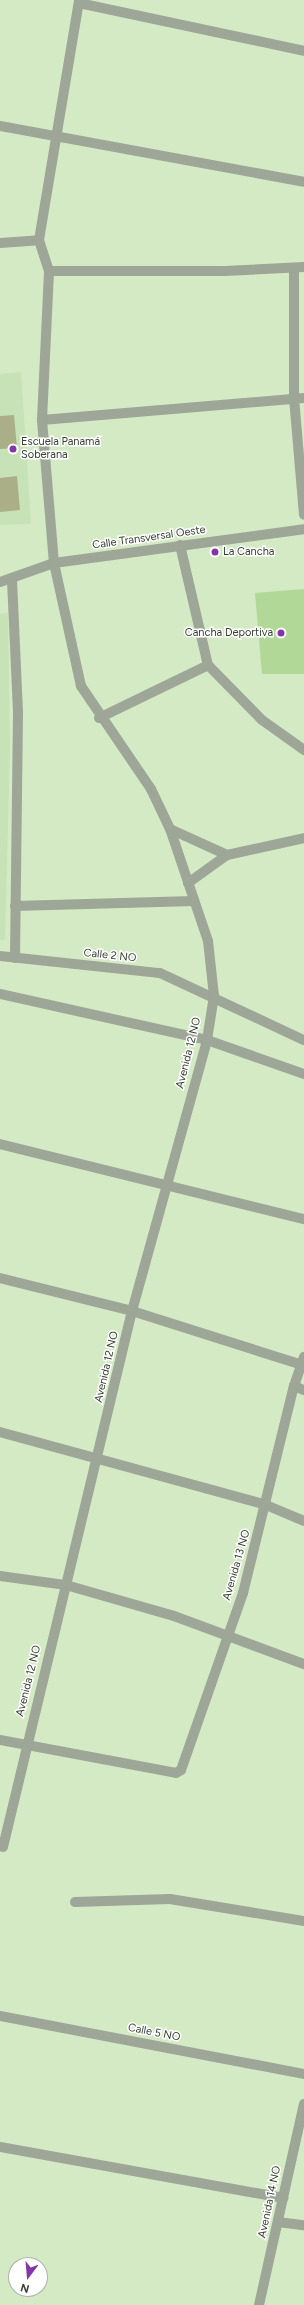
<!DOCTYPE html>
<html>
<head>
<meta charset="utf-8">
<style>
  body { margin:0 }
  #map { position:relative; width:304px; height:2305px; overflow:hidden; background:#d3eac5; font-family:Figtree,sans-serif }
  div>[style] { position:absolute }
  .built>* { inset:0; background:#c7e2b6 }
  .green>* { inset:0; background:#b2d897 }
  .building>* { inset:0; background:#abaf88 }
  .minor>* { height:10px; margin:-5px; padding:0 5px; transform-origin:5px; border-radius:5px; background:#9da697 }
  .dots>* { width:11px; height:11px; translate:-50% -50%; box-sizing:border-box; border:2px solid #fff; border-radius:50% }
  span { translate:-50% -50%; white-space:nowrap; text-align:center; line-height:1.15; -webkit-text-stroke:3px #fff; paint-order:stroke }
  .poi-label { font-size:11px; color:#363f30 }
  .left { translate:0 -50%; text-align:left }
  .right { translate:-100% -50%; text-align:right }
  .street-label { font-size:11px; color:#363f30 }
  .north { position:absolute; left:8px; top:2257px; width:40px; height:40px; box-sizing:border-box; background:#fff; border:1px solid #afb2ac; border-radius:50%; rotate:196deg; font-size:11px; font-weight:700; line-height:16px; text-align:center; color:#363f30 }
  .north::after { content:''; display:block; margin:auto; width:14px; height:18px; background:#8336a7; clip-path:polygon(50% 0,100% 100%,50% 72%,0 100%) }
</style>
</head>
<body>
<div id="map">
  <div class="built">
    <i style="clip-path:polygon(21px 372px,31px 524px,0 525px,0 374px)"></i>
    <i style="clip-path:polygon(8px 613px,10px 746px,5px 940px,0 940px,0 614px)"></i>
  </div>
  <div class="green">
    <i style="clip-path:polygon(304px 589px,304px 674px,262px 674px,255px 593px)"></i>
  </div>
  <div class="building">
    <i style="clip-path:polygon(14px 415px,17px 448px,0 449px,0 416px)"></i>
    <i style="clip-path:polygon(17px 476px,20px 510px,0 512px,0 478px)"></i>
  </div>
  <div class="minor">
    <i style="left:79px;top:3px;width:230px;rotate:12deg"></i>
    <i style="left:0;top:126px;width:309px;rotate:10.4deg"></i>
    <i style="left:0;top:243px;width:39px;rotate:-4deg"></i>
    <i style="left:294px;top:269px;width:129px;rotate:90deg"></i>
    <i style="left:294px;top:398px;width:117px;rotate:85.1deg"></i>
    <i style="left:49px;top:271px;width:176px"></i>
    <i style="left:225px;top:271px;width:79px;rotate:-2.9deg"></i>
    <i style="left:42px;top:420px;width:263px;rotate:-4.8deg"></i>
    <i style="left:180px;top:545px;width:123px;rotate:76.9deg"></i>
    <i style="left:208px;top:665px;width:77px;rotate:45.5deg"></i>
    <i style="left:262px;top:720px;width:52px;rotate:35.5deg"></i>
    <i style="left:12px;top:580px;width:132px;rotate:87.4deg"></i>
    <i style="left:18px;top:712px;width:246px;rotate:90.7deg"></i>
    <i style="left:0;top:582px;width:57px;rotate:-19.4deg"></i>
    <i style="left:54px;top:563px;width:252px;rotate:-7.7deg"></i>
    <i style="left:99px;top:718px;width:121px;rotate:-25.9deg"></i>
    <i style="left:170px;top:829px;width:63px;rotate:24.5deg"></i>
    <i style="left:227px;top:855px;width:79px;rotate:-12.4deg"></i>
    <i style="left:188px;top:883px;width:48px;rotate:-35.7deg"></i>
    <i style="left:15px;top:906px;width:179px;rotate:-1.6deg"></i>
    <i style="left:0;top:956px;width:161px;rotate:6.1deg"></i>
    <i style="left:160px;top:973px;width:159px;rotate:25deg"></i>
    <i style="left:0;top:994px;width:212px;rotate:12.5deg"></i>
    <i style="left:207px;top:1040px;width:103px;rotate:19.3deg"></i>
    <i style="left:0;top:1144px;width:313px;rotate:13.9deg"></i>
    <i style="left:0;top:1278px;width:136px;rotate:14deg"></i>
    <i style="left:132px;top:1311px;width:178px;rotate:17.6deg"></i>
    <i style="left:294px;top:1386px;width:11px;rotate:22deg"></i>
    <i style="left:0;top:1432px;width:276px;rotate:15.3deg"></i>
    <i style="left:266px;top:1505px;width:41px;rotate:22.8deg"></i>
    <i style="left:0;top:1576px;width:67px;rotate:7.8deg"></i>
    <i style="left:66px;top:1585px;width:112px;rotate:16deg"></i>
    <i style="left:174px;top:1616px;width:139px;rotate:20.3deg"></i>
    <i style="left:0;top:1740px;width:179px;rotate:10.6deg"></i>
    <i style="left:176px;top:1773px;width:6px;rotate:-31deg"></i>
    <i style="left:181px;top:1770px;width:188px;rotate:-70.7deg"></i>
    <i style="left:243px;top:1593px;width:213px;rotate:-76.2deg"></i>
    <i style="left:294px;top:1386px;width:31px;rotate:-71deg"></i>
    <i style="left:3px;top:1847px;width:551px;rotate:-76.47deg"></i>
    <i style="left:132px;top:1311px;width:281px;rotate:-74.5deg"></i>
    <i style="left:207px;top:1040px;width:45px;rotate:-81deg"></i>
    <i style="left:214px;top:996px;width:55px;rotate:-96.2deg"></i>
    <i style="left:208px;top:941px;width:118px;rotate:-108.7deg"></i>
    <i style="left:170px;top:829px;width:44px;rotate:-115.4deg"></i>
    <i style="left:151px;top:789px;width:125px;rotate:-124.2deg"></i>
    <i style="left:81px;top:686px;width:126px;rotate:-102.4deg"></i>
    <i style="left:54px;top:563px;width:144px;rotate:-94.8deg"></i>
    <i style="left:42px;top:420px;width:149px;rotate:-87.3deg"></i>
    <i style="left:49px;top:271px;width:33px;rotate:-108deg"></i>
    <i style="left:39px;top:240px;width:243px;rotate:-80.5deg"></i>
    <i style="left:75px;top:1902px;width:95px;rotate:-1.8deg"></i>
    <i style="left:170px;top:1899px;width:136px;rotate:9.3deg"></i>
    <i style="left:0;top:2016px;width:309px;rotate:10.8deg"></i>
    <i style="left:0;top:2147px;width:288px;rotate:10.2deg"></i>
    <i style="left:278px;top:2222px;width:26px;rotate:7deg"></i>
    <i style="left:259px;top:2305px;width:206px;rotate:-77.4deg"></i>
  </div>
  <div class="dots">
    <i style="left:13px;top:449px;background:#8336a7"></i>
    <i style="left:215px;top:552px;background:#8336a7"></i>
    <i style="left:281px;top:633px;background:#8336a7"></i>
  </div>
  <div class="poi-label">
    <span class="left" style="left:21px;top:449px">Escuela Panamá<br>Soberana</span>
    <span class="left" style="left:223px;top:552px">La Cancha</span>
    <span class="right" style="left:273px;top:633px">Cancha Deportiva</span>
  </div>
  <div class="street-label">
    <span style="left:149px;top:538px;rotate:-8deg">Calle Transversal Oeste</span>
    <span style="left:110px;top:956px;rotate:6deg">Calle 2 NO</span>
    <span style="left:189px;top:1053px;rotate:-76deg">Avenida 12 NO</span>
    <span style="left:107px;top:1367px;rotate:-77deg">Avenida 12 NO</span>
    <span style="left:237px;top:1565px;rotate:-74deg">Avenida 13 NO</span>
    <span style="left:29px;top:1681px;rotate:-76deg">Avenida 12 NO</span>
    <span style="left:154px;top:2033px;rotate:11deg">Calle 5 NO</span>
    <span style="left:270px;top:2202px;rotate:-78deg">Avenida 14 NO</span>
  </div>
  <div class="north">N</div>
</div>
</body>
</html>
